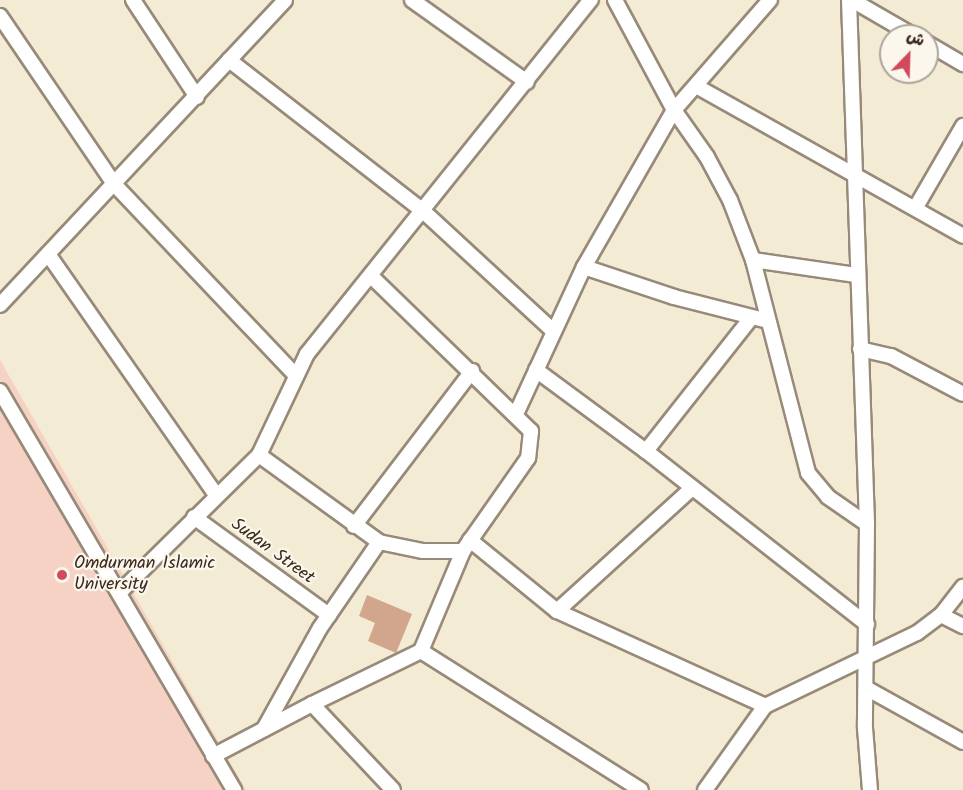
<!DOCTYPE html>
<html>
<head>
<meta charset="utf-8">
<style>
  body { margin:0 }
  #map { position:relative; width:963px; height:790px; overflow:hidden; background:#f4ebd4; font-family:Kalam,"Playpen Sans Arabic",sans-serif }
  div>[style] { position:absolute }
  .built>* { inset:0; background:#f6d2c5 }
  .building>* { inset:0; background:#d2a68c }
  .roads { filter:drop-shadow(2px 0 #988a79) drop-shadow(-2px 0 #988a79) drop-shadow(0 2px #988a79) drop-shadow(0 -2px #988a79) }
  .minor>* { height:14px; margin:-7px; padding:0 7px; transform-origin:7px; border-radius:7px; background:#fff }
  .dots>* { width:16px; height:16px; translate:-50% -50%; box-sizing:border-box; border:3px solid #fbf7ec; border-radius:50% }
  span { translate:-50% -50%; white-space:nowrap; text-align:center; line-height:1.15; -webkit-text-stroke:4.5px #fbf7ec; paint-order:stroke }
  .street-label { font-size:18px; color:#3b2a1e }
  .poi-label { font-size:18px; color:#3b2a1e }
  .left { translate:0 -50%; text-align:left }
  .north { position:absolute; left:879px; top:24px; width:60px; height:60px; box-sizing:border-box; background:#fbf7ec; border:2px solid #aea59a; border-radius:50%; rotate:23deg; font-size:16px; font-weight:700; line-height:24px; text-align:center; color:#3b2a1e }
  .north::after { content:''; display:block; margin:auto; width:21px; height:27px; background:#d1495b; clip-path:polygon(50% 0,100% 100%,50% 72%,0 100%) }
</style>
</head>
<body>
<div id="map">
  <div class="built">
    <i style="clip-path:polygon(0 360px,246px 790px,0 790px)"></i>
  </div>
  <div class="building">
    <i style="clip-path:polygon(367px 595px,412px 614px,396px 653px,368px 641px,375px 623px,359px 616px)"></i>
  </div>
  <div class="roads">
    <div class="minor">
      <i style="left:133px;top:0;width:116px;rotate:56.6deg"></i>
      <i style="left:412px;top:0;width:141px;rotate:35.5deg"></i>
      <i style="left:615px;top:0;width:125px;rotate:61.8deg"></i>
      <i style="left:674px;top:110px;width:57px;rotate:54.9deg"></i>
      <i style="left:707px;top:157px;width:49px;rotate:61.9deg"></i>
      <i style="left:730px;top:200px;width:64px;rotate:69deg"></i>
      <i style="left:753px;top:260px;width:220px;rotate:75.5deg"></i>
      <i style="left:808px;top:473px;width:31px;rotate:50deg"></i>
      <i style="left:828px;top:497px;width:47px;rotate:34.7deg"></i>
      <i style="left:849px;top:0;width:524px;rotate:88.03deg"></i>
      <i style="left:867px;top:524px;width:204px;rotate:90.6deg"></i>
      <i style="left:865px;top:728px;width:62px;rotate:85.4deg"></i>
      <i style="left:852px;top:0;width:72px;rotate:30.1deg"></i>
      <i style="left:0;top:16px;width:204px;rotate:55.8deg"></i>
      <i style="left:115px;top:185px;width:262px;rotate:46.5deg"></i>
      <i style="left:927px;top:43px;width:42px;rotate:30.3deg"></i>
      <i style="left:229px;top:60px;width:244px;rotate:37.9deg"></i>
      <i style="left:422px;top:210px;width:178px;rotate:42.7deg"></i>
      <i style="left:696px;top:86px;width:306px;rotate:29.3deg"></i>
      <i style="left:916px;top:207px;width:94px;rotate:-59.9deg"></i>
      <i style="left:48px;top:254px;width:294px;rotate:55.1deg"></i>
      <i style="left:753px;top:260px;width:104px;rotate:8.3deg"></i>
      <i style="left:584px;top:267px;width:95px;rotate:18.4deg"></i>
      <i style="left:674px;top:297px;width:97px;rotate:14.3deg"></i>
      <i style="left:371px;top:276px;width:223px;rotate:44.1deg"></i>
      <i style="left:531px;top:431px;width:27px;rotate:96deg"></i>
      <i style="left:528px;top:458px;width:113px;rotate:125deg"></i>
      <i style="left:463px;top:551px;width:108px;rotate:112.8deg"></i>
      <i style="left:0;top:305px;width:417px;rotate:-46.9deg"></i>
      <i style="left:860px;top:349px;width:32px;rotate:13deg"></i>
      <i style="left:891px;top:356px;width:81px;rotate:27.8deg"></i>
      <i style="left:536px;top:370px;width:137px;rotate:36.4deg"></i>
      <i style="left:646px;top:451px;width:281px;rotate:38.1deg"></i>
      <i style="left:0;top:391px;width:463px;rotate:59.6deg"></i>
      <i style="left:516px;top:414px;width:162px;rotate:-65.2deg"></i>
      <i style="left:584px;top:267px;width:181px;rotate:-60.2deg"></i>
      <i style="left:674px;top:110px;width:146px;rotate:-48.9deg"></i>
      <i style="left:646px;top:451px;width:169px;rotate:-51.7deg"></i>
      <i style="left:259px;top:455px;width:148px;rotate:35.9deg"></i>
      <i style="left:379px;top:542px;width:45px;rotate:11.6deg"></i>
      <i style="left:423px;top:551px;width:40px"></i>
      <i style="left:194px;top:517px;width:167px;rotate:36deg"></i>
      <i style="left:354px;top:526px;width:195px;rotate:-52.7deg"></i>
      <i style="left:470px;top:540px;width:112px;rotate:39.2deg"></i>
      <i style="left:557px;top:611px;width:229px;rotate:24.5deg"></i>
      <i style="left:119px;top:593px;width:197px;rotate:-44.6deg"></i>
      <i style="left:259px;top:455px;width:112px;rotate:-64.6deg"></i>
      <i style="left:307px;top:354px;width:454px;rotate:-51.3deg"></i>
      <i style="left:557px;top:611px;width:183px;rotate:-42.3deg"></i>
      <i style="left:941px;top:615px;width:25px;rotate:27deg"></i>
      <i style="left:866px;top:688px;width:111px;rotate:29.1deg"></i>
      <i style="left:312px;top:704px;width:121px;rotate:-25.9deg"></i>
      <i style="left:421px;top:651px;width:260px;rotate:32.3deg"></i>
      <i style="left:264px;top:729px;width:115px;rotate:-61deg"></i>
      <i style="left:320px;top:628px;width:104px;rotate:-55.5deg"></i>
      <i style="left:213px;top:756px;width:112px;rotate:-27.7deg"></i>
      <i style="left:312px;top:704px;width:118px;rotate:46.7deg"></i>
      <i style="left:705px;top:790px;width:103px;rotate:-54.5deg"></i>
      <i style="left:765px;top:706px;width:169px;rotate:-25.7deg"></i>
      <i style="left:917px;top:633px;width:30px;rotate:-37deg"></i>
      <i style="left:941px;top:615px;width:36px;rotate:-52deg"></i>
    </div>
  </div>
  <div class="dots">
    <i style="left:62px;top:575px;background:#d1495b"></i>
  </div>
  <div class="street-label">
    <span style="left:272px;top:552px;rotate:36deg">Sudan Street</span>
  </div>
  <div class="poi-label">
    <span class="left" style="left:74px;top:575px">Omdurman Islamic<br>University</span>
  </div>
  <div class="north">ش</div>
</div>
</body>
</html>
